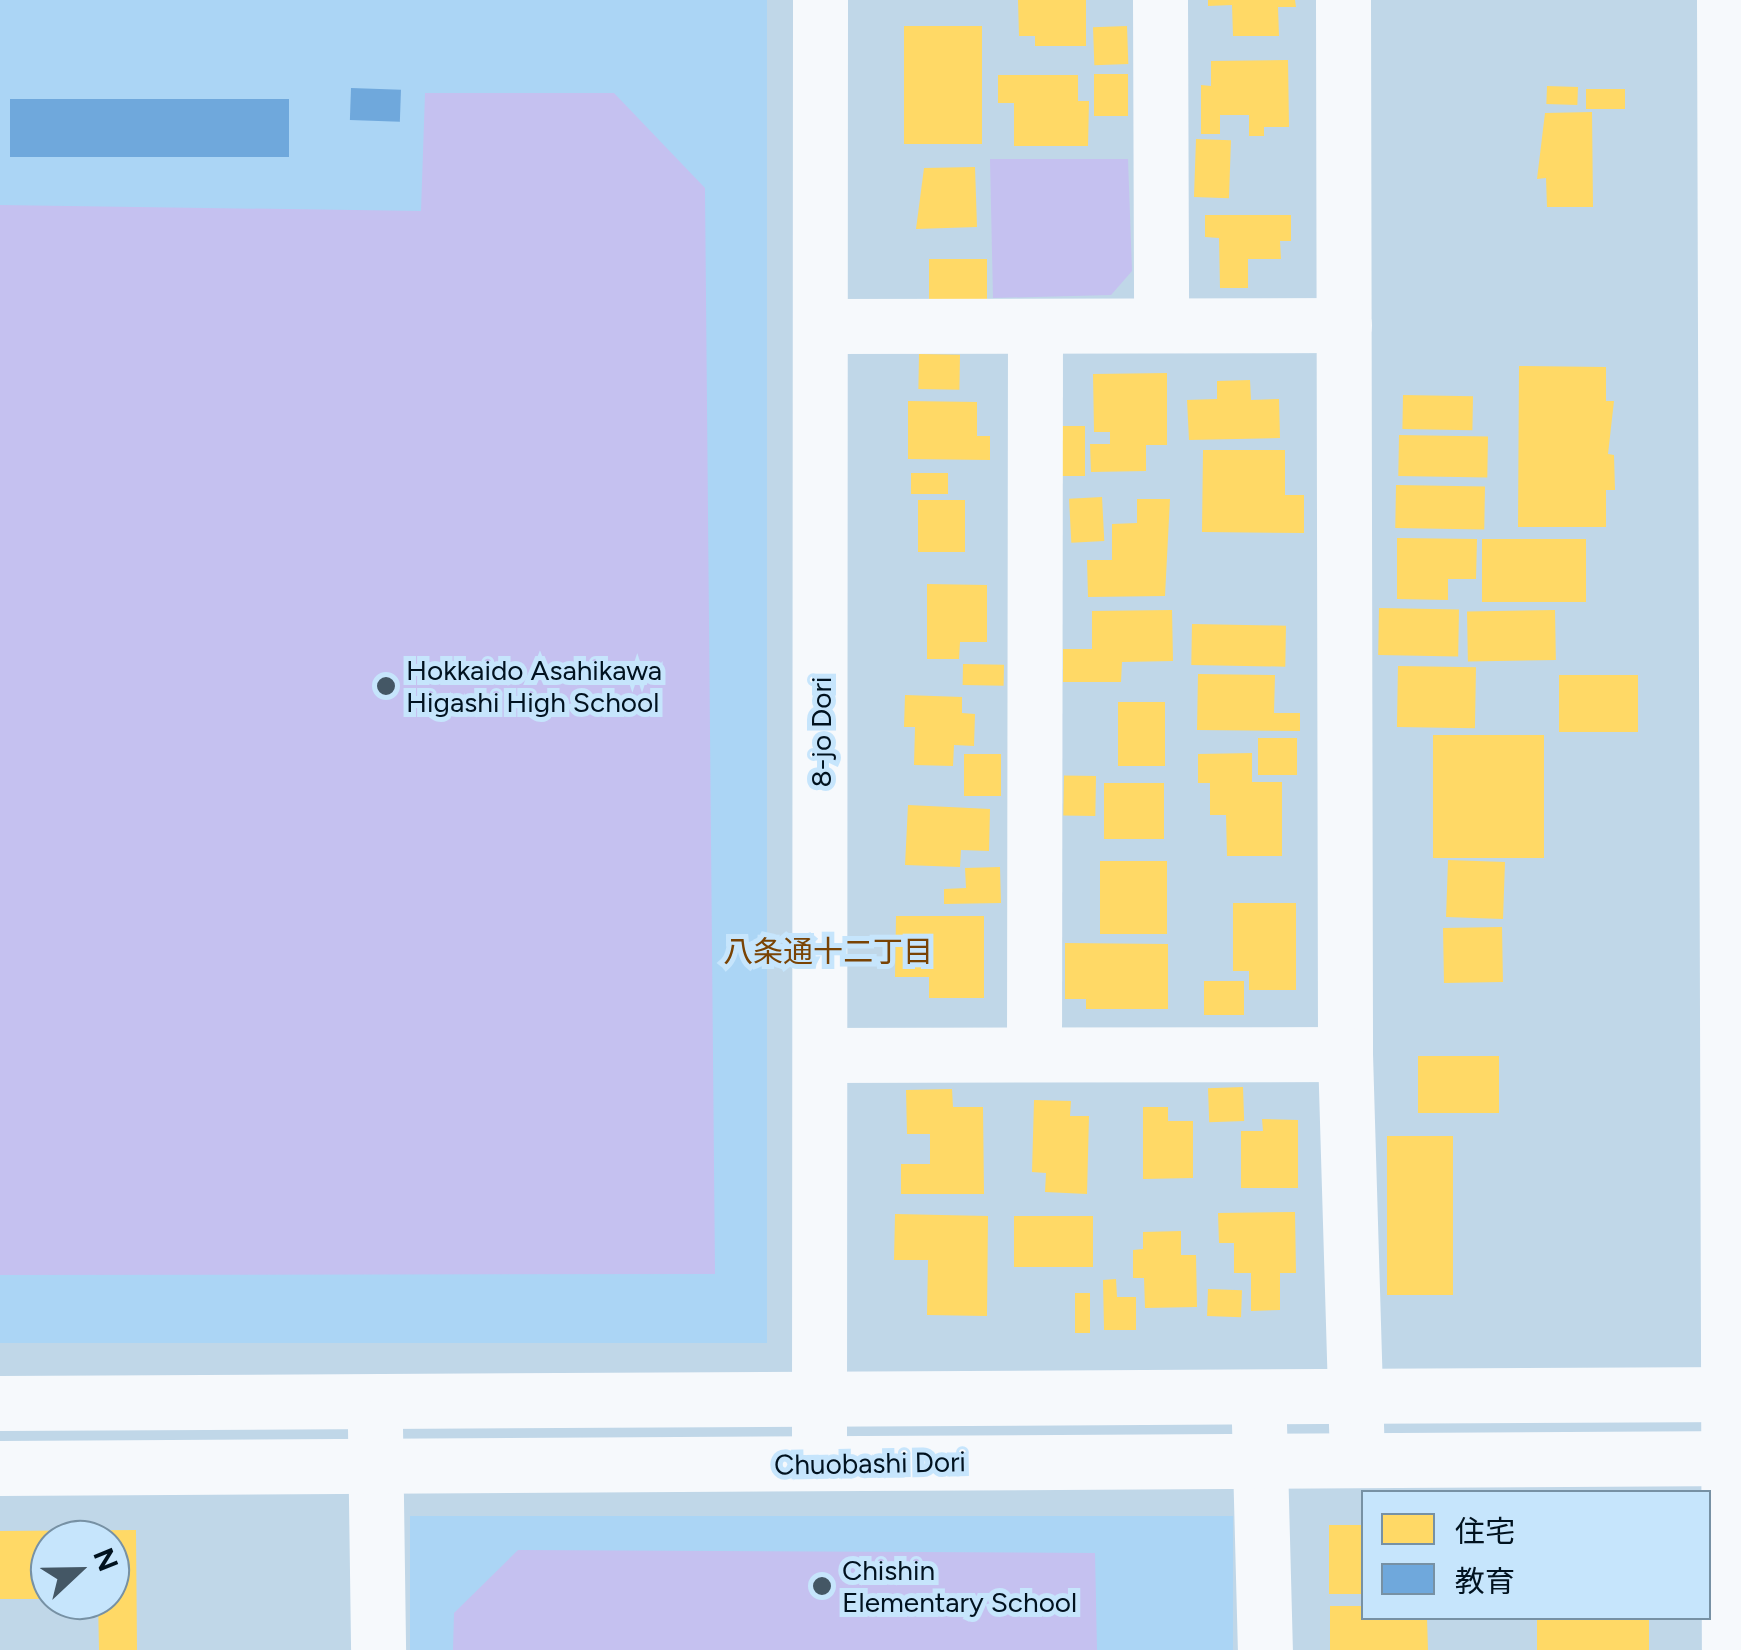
<!DOCTYPE html>
<html>
<head>
<meta charset="utf-8">
<style>
  body { margin:0 }
  #map { position:relative; width:1741px; height:1650px; overflow:hidden; background:#c0d7e8; font-family:Figtree,"Noto Sans JP",sans-serif }
  div>[style] { position:absolute }
  .built>* { inset:0; background:#abd5f5; transform-origin:0 0 }
  .green>* { inset:0; background:#c5c1f0 }
  .homes>* { inset:0; background:#ffd966; transform-origin:0 0 }
  .schools>* { inset:0; background:#6fa8dc; transform-origin:0 0 }
  .minor>* { height:55px; margin:-27.5px; padding:0 27.5px; transform-origin:27.5px; border-radius:27.5px; background:#f6f9fc }
  .dots>* { width:28px; height:28px; translate:-50% -50%; box-sizing:border-box; border:5px solid #c6e5fc; border-radius:50% }
  span { translate:-50% -50%; white-space:nowrap; text-align:center; line-height:1.15; -webkit-text-stroke:10px #c6e5fc; paint-order:stroke }
  .poi-label { font-size:28px; color:#01121f }
  .left { translate:0 -50%; text-align:left }
  .street-label { font-size:28px; color:#01121f }
  .neighbourhood-label { font-size:30px; color:#794304 }
  .legend { position:absolute; left:1361px; top:1490px; width:350px; height:130px; box-sizing:border-box; background:#c6e5fc; border:2px solid #7791a4; margin:0; padding:12px 18px; list-style:none; font-size:30px; color:#01121f }
  .legend li { display:flex; align-items:center; gap:20px; height:50px }
  .legend b { width:50px; border:2px solid #7791a4 }
  .north { position:absolute; left:30px; top:1520px; width:100px; height:100px; box-sizing:border-box; background:#c6e5fc; border:2px solid #7791a4; border-radius:50%; rotate:68deg; font-size:28px; font-weight:700; line-height:40px; text-align:center; color:#01121f }
  .north::after { content:''; display:block; margin:auto; width:35px; height:45px; background:#445765; clip-path:polygon(50% 0,100% 100%,50% 72%,0 100%) }
</style>
</head>
<body>
<div id="map">
  <div class="built">
    <i style="left:0;top:0;width:767px;height:1343px"></i>
    <i style="left:410px;top:1516px;width:823px;height:134px"></i>
  </div>
  <div class="green">
    <i style="clip-path:polygon(425px 93px,614px 93px,705px 188px,715px 1274px,0 1275px,0 205px,421px 211px)"></i>
    <i style="clip-path:polygon(990px 159px,1128px 159px,1132px 271px,1111px 295px,993px 298px)"></i>
    <i style="clip-path:polygon(518px 1550px,1095px 1553px,1097px 1650px,453px 1650px,454px 1613px)"></i>
  </div>
  <div class="homes">
    <i style="clip-path:polygon(1018px 0,1086px 0,1086px 46px,1035px 46px,1035px 36px,1019px 36px)"></i>
    <i style="clip-path:polygon(1208px 0,1295px 0,1296px 7px,1278px 7px,1279px 36px,1233px 36px,1232px 5px,1208px 6px)"></i>
    <i style="left:904px;top:26px;width:78px;height:118px"></i>
    <i style="left:1127px;top:26px;width:38px;height:34px;rotate:88deg"></i>
    <i style="clip-path:polygon(1288px 60px,1289px 127px,1264px 127px,1264px 136px,1249px 136px,1249px 115px,1220px 115px,1220px 134px,1201px 134px,1201px 85px,1211px 86px,1211px 61px)"></i>
    <i style="left:1094px;top:74px;width:34px;height:42px"></i>
    <i style="clip-path:polygon(998px 75px,1078px 75px,1078px 101px,1089px 101px,1088px 146px,1014px 146px,1014px 103px,998px 103px)"></i>
    <i style="left:1547px;top:86px;width:31px;height:18px;rotate:2deg"></i>
    <i style="left:1586px;top:89px;width:39px;height:20px"></i>
    <i style="clip-path:polygon(1592px 112px,1593px 207px,1547px 207px,1546px 178px,1537px 179px,1545px 113px)"></i>
    <i style="left:1196px;top:139px;width:35px;height:58px;rotate:2deg"></i>
    <i style="clip-path:polygon(975px 167px,977px 227px,916px 229px,924px 168px)"></i>
    <i style="clip-path:polygon(1205px 215px,1291px 215px,1291px 241px,1280px 241px,1281px 259px,1248px 259px,1248px 288px,1220px 288px,1219px 238px,1205px 237px)"></i>
    <i style="left:929px;top:259px;width:58px;height:40px"></i>
    <i style="left:919px;top:354px;width:41px;height:35px;rotate:1deg"></i>
    <i style="clip-path:polygon(1519px 366px,1606px 367px,1606px 401px,1614px 401px,1608px 454px,1614px 455px,1615px 490px,1606px 490px,1606px 527px,1518px 527px)"></i>
    <i style="clip-path:polygon(1167px 373px,1167px 445px,1146px 445px,1146px 471px,1091px 472px,1090px 444px,1110px 444px,1110px 432px,1094px 432px,1093px 374px)"></i>
    <i style="clip-path:polygon(1250px 380px,1251px 400px,1279px 399px,1280px 438px,1189px 440px,1187px 400px,1217px 399px,1217px 381px)"></i>
    <i style="left:1403px;top:395px;width:70px;height:34px;rotate:1deg"></i>
    <i style="clip-path:polygon(908px 401px,977px 402px,977px 436px,990px 436px,990px 460px,908px 459px)"></i>
    <i style="left:1059px;top:426px;width:26px;height:50px"></i>
    <i style="left:1399px;top:435px;width:89px;height:41px;rotate:1deg"></i>
    <i style="clip-path:polygon(1203px 450px,1285px 450px,1285px 495px,1304px 495px,1304px 533px,1202px 532px)"></i>
    <i style="left:911px;top:473px;width:37px;height:21px"></i>
    <i style="left:1396px;top:485px;width:89px;height:43px;rotate:1deg"></i>
    <i style="left:1102px;top:497px;width:44px;height:33px;rotate:87deg"></i>
    <i style="clip-path:polygon(1137px 499px,1170px 499px,1165px 596px,1088px 597px,1087px 560px,1112px 560px,1112px 524px,1137px 523px)"></i>
    <i style="left:918px;top:500px;width:47px;height:52px"></i>
    <i style="clip-path:polygon(1397px 538px,1477px 539px,1476px 579px,1448px 579px,1448px 600px,1397px 599px)"></i>
    <i style="left:1482px;top:539px;width:104px;height:63px"></i>
    <i style="clip-path:polygon(927px 584px,987px 585px,987px 642px,960px 642px,959px 659px,927px 659px)"></i>
    <i style="left:1379px;top:608px;width:80px;height:47px;rotate:1deg"></i>
    <i style="clip-path:polygon(1172px 610px,1173px 661px,1122px 662px,1121px 682px,1063px 682px,1063px 649px,1092px 649px,1092px 611px)"></i>
    <i style="left:1555px;top:610px;width:50px;height:88px;rotate:89deg"></i>
    <i style="left:1192px;top:624px;width:94px;height:41px;rotate:1deg"></i>
    <i style="left:963px;top:664px;width:41px;height:21px;rotate:1deg"></i>
    <i style="left:1398px;top:666px;width:78px;height:61px;rotate:1deg"></i>
    <i style="clip-path:polygon(1198px 674px,1275px 675px,1274px 713px,1300px 713px,1300px 731px,1197px 730px)"></i>
    <i style="left:1559px;top:675px;width:79px;height:57px"></i>
    <i style="clip-path:polygon(905px 695px,962px 697px,962px 713px,975px 714px,974px 746px,954px 745px,953px 766px,914px 765px,915px 727px,904px 727px)"></i>
    <i style="left:1118px;top:702px;width:47px;height:64px"></i>
    <i style="left:1433px;top:735px;width:111px;height:123px"></i>
    <i style="left:1297px;top:738px;width:37px;height:39px;rotate:90deg"></i>
    <i style="clip-path:polygon(1252px 753px,1252px 782px,1282px 782px,1282px 856px,1227px 856px,1226px 815px,1210px 815px,1210px 783px,1198px 783px,1198px 754px)"></i>
    <i style="left:964px;top:754px;width:37px;height:42px"></i>
    <i style="left:1096px;top:776px;width:40px;height:32px;rotate:91deg"></i>
    <i style="left:1104px;top:783px;width:60px;height:56px"></i>
    <i style="clip-path:polygon(908px 805px,990px 809px,989px 851px,961px 850px,960px 867px,905px 865px)"></i>
    <i style="left:1100px;top:861px;width:67px;height:73px"></i>
    <i style="left:1505px;top:862px;width:57px;height:57px;rotate:92deg"></i>
    <i style="clip-path:polygon(1000px 867px,1001px 903px,944px 904px,944px 889px,966px 888px,965px 868px)"></i>
    <i style="clip-path:polygon(1233px 903px,1296px 903px,1296px 990px,1249px 990px,1249px 971px,1233px 971px)"></i>
    <i style="clip-path:polygon(896px 916px,984px 916px,984px 998px,929px 998px,929px 977px,895px 977px)"></i>
    <i style="left:1502px;top:927px;width:55px;height:59px;rotate:89deg"></i>
    <i style="clip-path:polygon(1065px 943px,1168px 944px,1168px 1009px,1086px 1009px,1086px 999px,1065px 999px)"></i>
    <i style="left:1204px;top:981px;width:40px;height:34px"></i>
    <i style="left:1418px;top:1056px;width:81px;height:57px"></i>
    <i style="left:1243px;top:1087px;width:34px;height:35px;rotate:88deg"></i>
    <i style="clip-path:polygon(952px 1089px,953px 1107px,983px 1107px,984px 1194px,901px 1194px,901px 1164px,930px 1164px,930px 1134px,907px 1134px,906px 1090px)"></i>
    <i style="clip-path:polygon(1034px 1100px,1071px 1101px,1070px 1116px,1089px 1116px,1087px 1194px,1045px 1192px,1046px 1173px,1032px 1172px)"></i>
    <i style="clip-path:polygon(1143px 1107px,1168px 1107px,1168px 1121px,1193px 1121px,1193px 1178px,1143px 1179px)"></i>
    <i style="clip-path:polygon(1262px 1119px,1298px 1120px,1298px 1188px,1241px 1188px,1241px 1131px,1263px 1131px)"></i>
    <i style="left:1387px;top:1136px;width:66px;height:159px"></i>
    <i style="clip-path:polygon(1295px 1212px,1296px 1273px,1280px 1273px,1280px 1310px,1251px 1311px,1251px 1273px,1234px 1273px,1234px 1243px,1219px 1243px,1218px 1213px)"></i>
    <i style="clip-path:polygon(895px 1214px,988px 1216px,987px 1316px,927px 1315px,928px 1260px,894px 1260px)"></i>
    <i style="left:1014px;top:1216px;width:79px;height:51px"></i>
    <i style="clip-path:polygon(1181px 1231px,1181px 1255px,1196px 1255px,1197px 1307px,1145px 1308px,1144px 1278px,1133px 1278px,1133px 1250px,1143px 1249px,1143px 1232px)"></i>
    <i style="clip-path:polygon(1116px 1279px,1117px 1297px,1136px 1297px,1136px 1330px,1104px 1330px,1103px 1280px)"></i>
    <i style="left:1208px;top:1289px;width:34px;height:27px;rotate:2deg"></i>
    <i style="left:1090px;top:1293px;width:40px;height:15px;rotate:90deg"></i>
    <i style="left:1329px;top:1525px;width:35px;height:69px"></i>
    <i style="clip-path:polygon(136px 1530px,137px 1650px,99px 1650px,98px 1600px,110px 1600px,110px 1540px,50px 1540px,50px 1599px,0 1599px,0 1531px)"></i>
    <i style="clip-path:polygon(1330px 1606px,1364px 1606px,1364px 1618px,1427px 1618px,1428px 1650px,1330px 1650px)"></i>
    <i style="left:1537px;top:1618px;width:112px;height:32px"></i>
  </div>
  <div class="schools">
    <i style="left:351px;top:88px;width:50px;height:32px;rotate:2deg"></i>
    <i style="left:10px;top:99px;width:279px;height:58px"></i>
  </div>
  <div class="minor">
    <i style="left:1160px;top:0;width:325px;rotate:89.8deg"></i>
    <i style="left:1343px;top:0;width:1054px;rotate:89.89deg"></i>
    <i style="left:1345px;top:1054px;width:378px;rotate:88.3deg"></i>
    <i style="left:1724px;top:0;width:1650px;rotate:89.83deg"></i>
    <i style="left:823px;top:326px;width:521px;rotate:-0.11deg"></i>
    <i style="left:1034px;top:1051px;width:724px;rotate:-89.92deg"></i>
    <i style="left:820px;top:1055px;width:525px;rotate:-0.11deg"></i>
    <i style="left:0;top:1403px;width:1741px;rotate:-0.3deg"></i>
    <i style="left:1259px;top:1424px;width:226px;rotate:88.5deg"></i>
    <i style="left:375px;top:1428px;width:222px;rotate:89.2deg"></i>
    <i style="left:819px;top:1437px;width:1437px;rotate:-89.96deg"></i>
    <i style="left:0;top:1468px;width:1741px;rotate:-0.33deg"></i>
  </div>
  <div class="dots">
    <i style="left:386px;top:686px;background:#445765"></i>
    <i style="left:822px;top:1586px;background:#445765"></i>
  </div>
  <div class="poi-label">
    <span class="left" style="left:406px;top:686px">Hokkaido Asahikawa<br>Higashi High School</span>
    <span class="left" style="left:842px;top:1586px">Chishin<br>Elementary School</span>
  </div>
  <div class="street-label">
    <span style="left:821px;top:732px;rotate:-90deg">8-jo Dori</span>
    <span style="left:870px;top:1463px;rotate:-1deg">Chuobashi Dori</span>
  </div>
  <div class="neighbourhood-label">
    <span style="left:828px;top:952px">八条通十二丁目</span>
  </div>
  <ul class="legend">
  <li><b style="height:28px;background:#ffd966"></b>住宅</li>
  <li><b style="height:28px;background:#6fa8dc"></b>教育</li>
  </ul>
  <div class="north">N</div>
</div>
</body>
</html>
